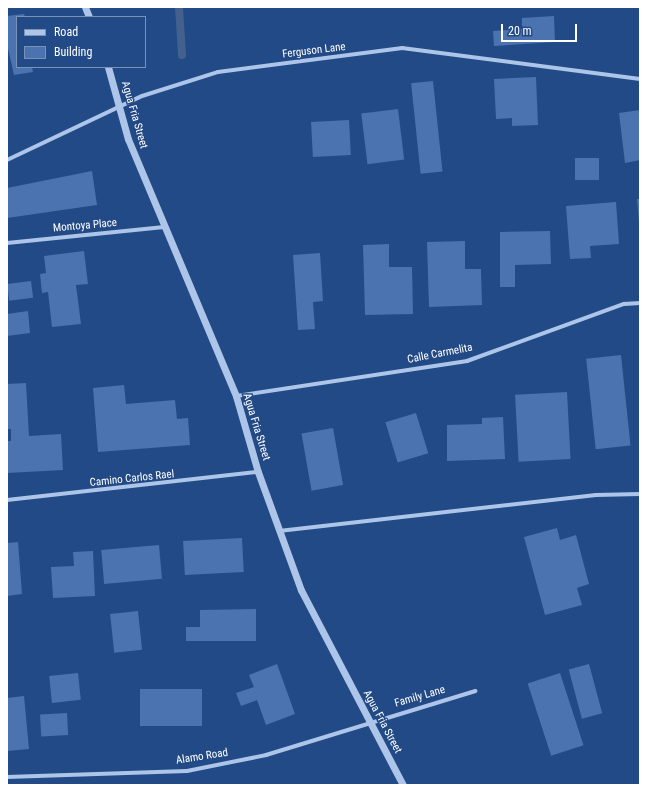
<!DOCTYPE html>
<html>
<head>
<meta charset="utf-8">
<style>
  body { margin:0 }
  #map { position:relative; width:647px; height:792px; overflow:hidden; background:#224a86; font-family:"Roboto Condensed",sans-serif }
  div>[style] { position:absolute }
  .stream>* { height:8px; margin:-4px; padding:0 4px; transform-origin:4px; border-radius:4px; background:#44618d }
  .building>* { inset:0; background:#4a73af; transform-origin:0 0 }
  .minor>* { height:4px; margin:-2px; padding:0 2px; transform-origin:2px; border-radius:2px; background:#acc5e9 }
  .tertiary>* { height:7px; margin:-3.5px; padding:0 3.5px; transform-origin:3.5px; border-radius:3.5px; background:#acc5e9 }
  span { translate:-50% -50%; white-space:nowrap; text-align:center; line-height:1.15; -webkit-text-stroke:3px #224a86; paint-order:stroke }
  .street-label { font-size:11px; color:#fff }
  .frame { position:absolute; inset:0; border:8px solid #fff; pointer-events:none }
  .legend { position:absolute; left:16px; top:16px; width:130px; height:52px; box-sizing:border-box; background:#224a86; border:1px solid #7a92b6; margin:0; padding:5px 7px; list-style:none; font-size:12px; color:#fff }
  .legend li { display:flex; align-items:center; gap:8px; height:20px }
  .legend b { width:20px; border:1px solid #7a92b6 }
  .scale { position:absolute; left:501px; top:24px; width:76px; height:18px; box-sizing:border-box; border:2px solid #fff; border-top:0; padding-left:5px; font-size:12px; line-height:14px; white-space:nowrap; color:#fff; -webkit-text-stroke:3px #224a86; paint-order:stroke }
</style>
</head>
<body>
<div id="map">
  <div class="stream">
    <i style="left:179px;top:7px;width:48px;rotate:86.4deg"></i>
  </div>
  <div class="building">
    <i style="clip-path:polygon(24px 14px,25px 17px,17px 17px,17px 67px,32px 67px,33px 72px,14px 75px,7px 44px,7px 16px)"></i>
    <i style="clip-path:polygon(554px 16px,555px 42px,494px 46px,493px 31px,522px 29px,522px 18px)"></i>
    <i style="clip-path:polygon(536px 77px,538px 125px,512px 126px,512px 118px,496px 119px,494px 79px)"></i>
    <i style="left:433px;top:81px;width:91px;height:22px;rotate:84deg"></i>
    <i style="left:398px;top:109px;width:51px;height:37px;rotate:83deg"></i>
    <i style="clip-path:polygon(640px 110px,640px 160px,625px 163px,619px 113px)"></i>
    <i style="left:349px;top:120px;width:35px;height:38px;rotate:87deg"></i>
    <i style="left:599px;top:158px;width:22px;height:24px;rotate:90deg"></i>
    <i style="clip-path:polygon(92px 171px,97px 205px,7px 218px,7px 188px)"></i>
    <i style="clip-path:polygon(637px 199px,640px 199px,640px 222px,639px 222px)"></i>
    <i style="clip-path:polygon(616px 202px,619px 244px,590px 246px,591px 258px,570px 259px,566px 206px)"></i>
    <i style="clip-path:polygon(550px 231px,551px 264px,515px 265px,515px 287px,500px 287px,500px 232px)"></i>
    <i style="clip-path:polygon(465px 241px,465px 269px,481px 269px,482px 305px,429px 307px,427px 242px)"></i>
    <i style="clip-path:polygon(389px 244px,389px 267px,412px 267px,413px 314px,365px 315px,363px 245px)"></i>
    <i style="clip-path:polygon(84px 251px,88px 284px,76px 285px,81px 324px,52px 327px,48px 292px,42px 293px,40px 274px,46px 273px,44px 256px)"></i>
    <i style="clip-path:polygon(320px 253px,323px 301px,313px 302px,315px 329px,298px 330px,293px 255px)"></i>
    <i style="left:31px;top:281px;width:17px;height:24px;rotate:83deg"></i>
    <i style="clip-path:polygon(28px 311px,30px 333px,7px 336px,7px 314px)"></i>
    <i style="left:621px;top:355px;width:91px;height:35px;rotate:84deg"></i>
    <i style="clip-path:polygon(26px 383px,29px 436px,61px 434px,63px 470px,7px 473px,7px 441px,11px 441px,11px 429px,7px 429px,7px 384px)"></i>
    <i style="clip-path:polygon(124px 385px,126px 404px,175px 400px,177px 419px,188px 418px,190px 445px,98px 452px,93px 388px)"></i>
    <i style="left:567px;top:392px;width:67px;height:52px;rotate:87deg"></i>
    <i style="left:416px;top:413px;width:42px;height:32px;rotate:73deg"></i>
    <i style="clip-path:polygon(503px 417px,505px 459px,447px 461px,447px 425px,482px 424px,482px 418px)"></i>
    <i style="left:333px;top:428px;width:58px;height:32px;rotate:80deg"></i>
    <i style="clip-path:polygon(557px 528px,560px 540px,576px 535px,589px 584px,577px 588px,582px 605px,545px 615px,524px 537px)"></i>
    <i style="left:242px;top:538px;width:34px;height:59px;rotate:87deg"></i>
    <i style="clip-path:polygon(18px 542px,22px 594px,7px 596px,7px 543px)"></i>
    <i style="left:159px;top:545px;width:34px;height:58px;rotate:85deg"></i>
    <i style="clip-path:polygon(93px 551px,95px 596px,53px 598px,51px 567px,74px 566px,73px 552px)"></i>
    <i style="clip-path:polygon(256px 609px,256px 641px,186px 641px,186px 627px,200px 627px,200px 610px)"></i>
    <i style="left:138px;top:611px;width:39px;height:28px;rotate:84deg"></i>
    <i style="clip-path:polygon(277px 664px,295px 714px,266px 725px,257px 700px,241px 706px,236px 693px,254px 687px,249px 675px)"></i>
    <i style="left:589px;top:664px;width:51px;height:21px;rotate:75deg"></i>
    <i style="left:78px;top:673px;width:27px;height:29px;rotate:84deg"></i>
    <i style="left:560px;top:673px;width:76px;height:34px;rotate:72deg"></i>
    <i style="left:140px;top:689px;width:62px;height:37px"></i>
    <i style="clip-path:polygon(24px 696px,29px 749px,7px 751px,7px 698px)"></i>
    <i style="left:67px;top:713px;width:22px;height:27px;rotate:87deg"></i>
  </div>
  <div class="minor">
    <i style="left:7px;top:160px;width:149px;rotate:-25.4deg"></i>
    <i style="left:142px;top:96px;width:80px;rotate:-17.5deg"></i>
    <i style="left:218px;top:72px;width:186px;rotate:-7.4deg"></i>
    <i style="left:402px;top:48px;width:240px;rotate:7.4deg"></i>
    <i style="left:7px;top:243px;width:158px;rotate:-5.8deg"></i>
    <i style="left:236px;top:396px;width:234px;rotate:-8.6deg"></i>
    <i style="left:467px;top:361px;width:167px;rotate:-20deg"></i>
    <i style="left:624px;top:304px;width:16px;rotate:-4deg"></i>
    <i style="left:7px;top:500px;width:253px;rotate:-6.4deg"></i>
    <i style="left:279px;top:531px;width:319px;rotate:-6.5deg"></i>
    <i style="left:596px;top:495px;width:44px;rotate:-1.3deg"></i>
    <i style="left:7px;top:777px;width:180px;rotate:-1.9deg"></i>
    <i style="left:187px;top:771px;width:81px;rotate:-11.4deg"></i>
    <i style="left:266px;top:755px;width:219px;rotate:-17deg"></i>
  </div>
  <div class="tertiary">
    <i style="left:85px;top:7px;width:11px;rotate:68deg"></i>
    <i style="left:108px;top:67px;width:75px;rotate:74.5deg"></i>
    <i style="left:128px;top:139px;width:279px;rotate:67.2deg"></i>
    <i style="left:236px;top:396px;width:79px;rotate:73.9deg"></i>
    <i style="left:258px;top:472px;width:126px;rotate:70deg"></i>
    <i style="left:301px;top:590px;width:220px;rotate:62.4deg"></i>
  </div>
  <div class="street-label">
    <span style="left:314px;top:51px;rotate:-7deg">Ferguson Lane</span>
    <span style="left:134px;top:115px;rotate:74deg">Agua Fria Street</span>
    <span style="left:85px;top:226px;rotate:-5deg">Montoya Place</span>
    <span style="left:440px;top:354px;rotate:-11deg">Calle Carmelita</span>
    <span style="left:256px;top:427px;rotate:73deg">Agua Fria Street</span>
    <span style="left:132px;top:479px;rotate:-6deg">Camino Carlos Rael</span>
    <span style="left:420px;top:697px;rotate:-16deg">Family Lane</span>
    <span style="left:382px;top:722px;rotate:62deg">Agua Fria Street</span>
    <span style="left:202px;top:757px;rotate:-9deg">Alamo Road</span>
  </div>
  <div class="frame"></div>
  <ul class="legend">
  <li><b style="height:5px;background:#acc5e9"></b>Road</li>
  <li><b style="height:11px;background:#4a73af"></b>Building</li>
  </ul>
  <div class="scale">20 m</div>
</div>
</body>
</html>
